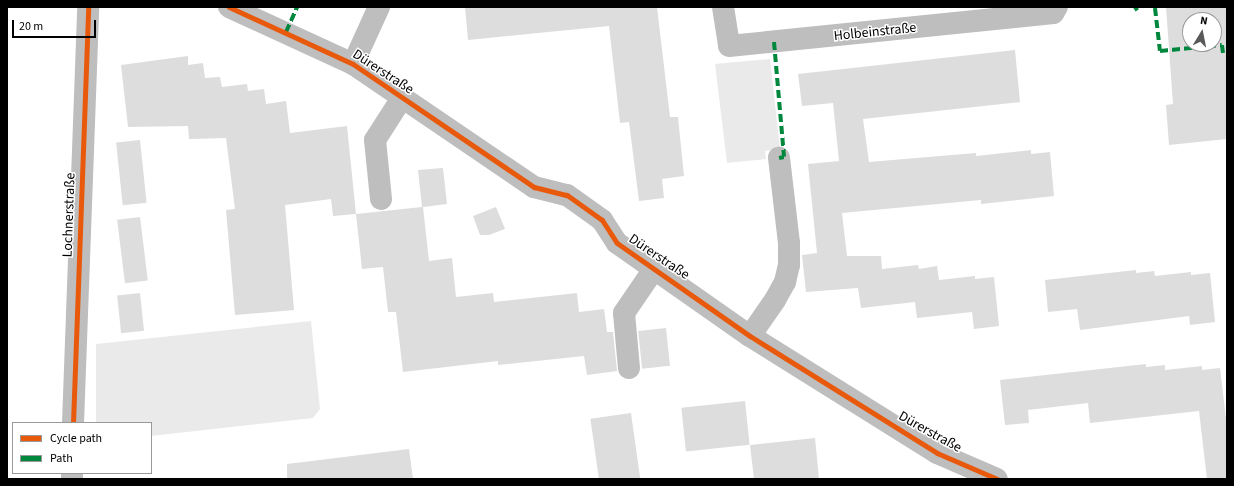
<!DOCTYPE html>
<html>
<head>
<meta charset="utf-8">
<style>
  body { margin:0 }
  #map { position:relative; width:1234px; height:486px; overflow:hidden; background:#fff; font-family:"Source Sans 3",sans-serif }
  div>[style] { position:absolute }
  .green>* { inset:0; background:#eaeaea }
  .building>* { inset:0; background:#ddd; transform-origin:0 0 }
  .minor>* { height:22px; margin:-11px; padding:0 11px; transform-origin:11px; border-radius:11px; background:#bebebe }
  .quiet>* { height:4px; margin-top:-2px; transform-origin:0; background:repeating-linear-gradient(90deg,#00873e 0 8px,transparent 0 12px) }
  .cycleway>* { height:5px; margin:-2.5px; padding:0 2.5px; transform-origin:2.5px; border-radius:2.5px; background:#e8590c }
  span { translate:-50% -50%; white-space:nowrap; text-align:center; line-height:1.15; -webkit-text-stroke:3px #fff; paint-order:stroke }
  .street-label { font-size:14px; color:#000 }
  .frame { position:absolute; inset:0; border:8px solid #000; pointer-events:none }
  .legend { position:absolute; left:12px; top:422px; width:140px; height:52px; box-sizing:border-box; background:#fff; border:1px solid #999; margin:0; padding:5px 7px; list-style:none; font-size:12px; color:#000 }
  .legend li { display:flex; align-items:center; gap:8px; height:20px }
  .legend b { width:20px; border:1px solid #999 }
  .north { position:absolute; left:1182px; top:12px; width:40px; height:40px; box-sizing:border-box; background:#fff; border:1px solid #999; border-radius:50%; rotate:10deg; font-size:11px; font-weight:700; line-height:16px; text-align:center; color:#000 }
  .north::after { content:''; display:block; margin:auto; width:14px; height:18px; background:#595959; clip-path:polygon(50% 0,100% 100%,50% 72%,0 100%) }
  .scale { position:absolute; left:12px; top:20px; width:84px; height:18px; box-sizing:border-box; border:2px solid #000; border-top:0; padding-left:5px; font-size:12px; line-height:14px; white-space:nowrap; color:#000; -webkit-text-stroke:3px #fff; paint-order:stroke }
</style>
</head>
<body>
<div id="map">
  <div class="green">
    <i style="clip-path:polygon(770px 59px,780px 149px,765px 151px,766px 159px,727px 163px,715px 64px)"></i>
    <i style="clip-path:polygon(311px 321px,320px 409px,313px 418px,151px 436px,151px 423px,96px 423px,96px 344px)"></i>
  </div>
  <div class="building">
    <i style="clip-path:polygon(465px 7px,657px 7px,670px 117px,678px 117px,684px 176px,662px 179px,664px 198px,639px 201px,629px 122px,620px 123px,609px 26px,468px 40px)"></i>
    <i style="clip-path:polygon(evenodd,1166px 7px,1227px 7px,1227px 139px,1169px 145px,1166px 105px,1173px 104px,1166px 7px,1190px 20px,1214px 20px,1214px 44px,1190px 44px,1190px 20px)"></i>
    <i style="clip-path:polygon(1015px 50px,1020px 102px,863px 119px,869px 162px,976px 153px,976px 156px,1031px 150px,1031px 154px,1050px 152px,1054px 196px,981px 204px,981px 200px,842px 213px,847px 256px,881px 256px,882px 269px,918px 265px,919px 269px,937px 266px,939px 280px,975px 276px,975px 279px,994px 277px,999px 326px,974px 329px,972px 312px,917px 318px,915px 302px,861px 308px,858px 288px,806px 292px,802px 255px,817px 253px,808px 164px,839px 161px,833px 103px,802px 106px,798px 74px)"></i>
    <i style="clip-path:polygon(188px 56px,188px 65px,203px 63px,205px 78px,220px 77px,222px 87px,247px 84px,248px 91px,264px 89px,266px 104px,286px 101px,290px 133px,347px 126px,356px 214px,333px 216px,331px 199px,285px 205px,294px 310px,235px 315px,226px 210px,235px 209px,226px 138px,189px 139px,188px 126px,128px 127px,121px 65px)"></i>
    <i style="left:140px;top:140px;width:63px;height:24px;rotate:84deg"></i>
    <i style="clip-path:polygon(443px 168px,447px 204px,423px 207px,429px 261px,452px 258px,456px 297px,493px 293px,494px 302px,577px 293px,579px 312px,604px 309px,607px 332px,613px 332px,617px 371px,587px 375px,584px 356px,498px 365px,498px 361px,403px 372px,396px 312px,388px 312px,383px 267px,362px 269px,356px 214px,422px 207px,418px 170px)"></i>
    <i style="clip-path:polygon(496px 207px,505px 229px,489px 235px,480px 235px,473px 216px)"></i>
    <i style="left:140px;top:217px;width:64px;height:23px;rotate:83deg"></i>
    <i style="clip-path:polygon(1136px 270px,1136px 273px,1154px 271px,1155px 276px,1191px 272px,1191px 275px,1210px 273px,1215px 322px,1190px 325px,1189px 316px,1080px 330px,1077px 309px,1048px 312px,1045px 280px)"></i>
    <i style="left:140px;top:293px;width:38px;height:23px;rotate:84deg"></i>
    <i style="left:666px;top:328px;width:38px;height:28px;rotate:84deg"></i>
    <i style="clip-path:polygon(1146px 364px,1146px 367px,1165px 365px,1165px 370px,1202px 366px,1202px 370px,1220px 368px,1227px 427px,1227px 479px,1207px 479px,1199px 411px,1090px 423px,1088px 403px,1028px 410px,1029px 423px,1005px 425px,1000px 380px)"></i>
    <i style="left:745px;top:401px;width:44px;height:64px;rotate:84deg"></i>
    <i style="left:631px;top:413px;width:67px;height:41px;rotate:82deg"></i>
    <i style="clip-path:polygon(815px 438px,819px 479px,754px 479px,750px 445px)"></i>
    <i style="clip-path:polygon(409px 449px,413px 479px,287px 479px,287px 464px)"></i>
  </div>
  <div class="minor">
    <i style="left:229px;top:7px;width:136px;rotate:24.7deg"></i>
    <i style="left:353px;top:64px;width:219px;rotate:34.2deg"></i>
    <i style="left:534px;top:187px;width:34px;rotate:14deg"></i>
    <i style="left:567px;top:195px;width:43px;rotate:35.5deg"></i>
    <i style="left:602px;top:220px;width:27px;rotate:57deg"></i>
    <i style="left:617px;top:243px;width:162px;rotate:35deg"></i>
    <i style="left:750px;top:336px;width:221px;rotate:32deg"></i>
    <i style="left:937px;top:453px;width:65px;rotate:23.4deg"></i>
    <i style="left:723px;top:7px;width:39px;rotate:81deg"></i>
    <i style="left:729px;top:46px;width:326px;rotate:-5.8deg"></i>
    <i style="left:1053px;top:13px;width:7px;rotate:-56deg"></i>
    <i style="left:353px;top:64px;width:63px;rotate:-65.5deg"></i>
    <i style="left:381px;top:199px;width:59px;rotate:-95.8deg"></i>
    <i style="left:375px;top:140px;width:50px;rotate:-57.3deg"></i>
    <i style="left:750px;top:336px;width:44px;rotate:-55.2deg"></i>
    <i style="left:775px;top:300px;width:21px;rotate:-61deg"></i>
    <i style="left:785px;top:282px;width:17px;rotate:-77deg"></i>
    <i style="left:789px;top:265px;width:22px;rotate:-90deg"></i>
    <i style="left:789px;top:243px;width:86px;rotate:-96.7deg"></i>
    <i style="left:629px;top:368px;width:55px;rotate:-95.2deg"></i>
    <i style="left:624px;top:313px;width:53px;rotate:-55.7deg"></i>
    <i style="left:73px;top:423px;width:416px;rotate:-87.9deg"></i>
    <i style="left:72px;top:479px;width:6px;rotate:-90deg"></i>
  </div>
  <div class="quiet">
    <i style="left:1135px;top:7px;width:4px;rotate:56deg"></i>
    <i style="left:1155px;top:8px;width:43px;rotate:83.4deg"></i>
    <i style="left:1160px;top:51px;width:62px;rotate:-5.5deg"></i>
    <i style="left:1222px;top:45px;width:8px;rotate:83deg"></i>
    <i style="left:286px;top:32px;width:27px;rotate:-66deg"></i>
    <i style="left:774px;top:42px;width:115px;rotate:85deg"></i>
    <i style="left:784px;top:157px;width:5px;rotate:169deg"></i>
  </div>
  <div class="cycleway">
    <i style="left:229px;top:7px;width:136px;rotate:24.7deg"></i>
    <i style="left:353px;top:64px;width:219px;rotate:34.2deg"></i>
    <i style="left:534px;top:187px;width:34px;rotate:14deg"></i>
    <i style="left:567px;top:195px;width:43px;rotate:35.5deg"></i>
    <i style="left:602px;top:220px;width:27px;rotate:57deg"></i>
    <i style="left:617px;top:243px;width:162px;rotate:35deg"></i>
    <i style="left:750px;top:336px;width:221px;rotate:32deg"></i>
    <i style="left:937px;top:453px;width:65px;rotate:23.4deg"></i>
    <i style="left:73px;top:423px;width:416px;rotate:-87.9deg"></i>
  </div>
  <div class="street-label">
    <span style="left:875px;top:32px;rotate:-6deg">Holbeinstraße</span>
    <span style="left:383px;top:72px;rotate:33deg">Dürerstraße</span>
    <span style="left:69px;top:215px;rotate:-88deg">Lochnerstraße</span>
    <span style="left:659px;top:257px;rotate:34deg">Dürerstraße</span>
    <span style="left:930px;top:432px;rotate:29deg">Dürerstraße</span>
  </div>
  <div class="frame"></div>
  <ul class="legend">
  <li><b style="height:5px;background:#e8590c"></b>Cycle path</li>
  <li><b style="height:5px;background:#00873e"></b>Path</li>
  </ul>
  <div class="north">N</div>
  <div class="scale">20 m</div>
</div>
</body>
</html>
